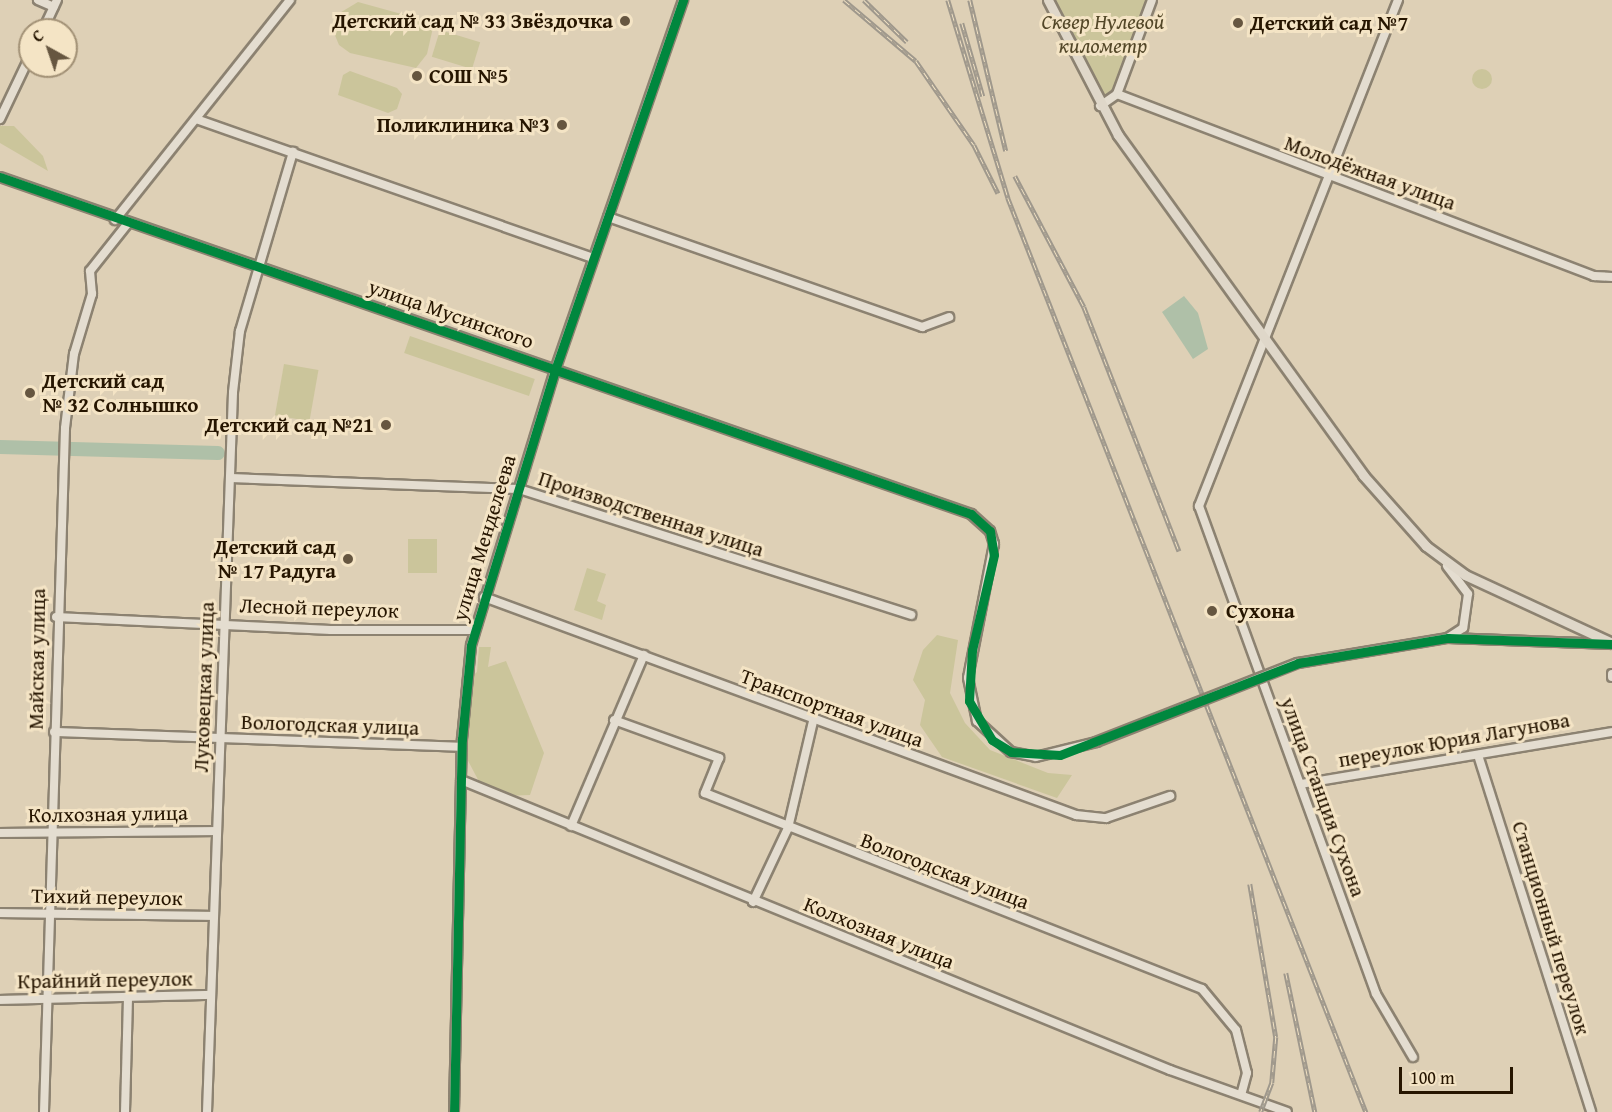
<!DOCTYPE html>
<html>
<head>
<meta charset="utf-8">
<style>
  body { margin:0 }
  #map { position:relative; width:1612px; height:1112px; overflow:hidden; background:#ded0b6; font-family:"Gentium Book Plus",serif }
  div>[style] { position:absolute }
  .green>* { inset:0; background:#cbc59b; transform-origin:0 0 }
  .round { border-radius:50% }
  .water>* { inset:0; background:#afc0a8 }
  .river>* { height:14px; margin:-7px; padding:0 7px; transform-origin:7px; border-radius:7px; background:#afc0a8 }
  .roads { filter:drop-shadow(2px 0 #8c8271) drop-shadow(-2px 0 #8c8271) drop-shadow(0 2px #8c8271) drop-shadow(0 -2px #8c8271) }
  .minor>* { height:8px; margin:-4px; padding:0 4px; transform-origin:4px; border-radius:4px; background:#e4ddd0 }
  .major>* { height:9px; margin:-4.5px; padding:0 4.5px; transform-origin:4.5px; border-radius:4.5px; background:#dfd7c9 }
  .rail>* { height:4.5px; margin-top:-2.25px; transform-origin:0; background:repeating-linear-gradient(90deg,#f4e4c5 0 7px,#9f988c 0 14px); box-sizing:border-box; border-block:2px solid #9f988c }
  .bridges { filter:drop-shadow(2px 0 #8c8271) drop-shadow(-2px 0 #8c8271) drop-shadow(0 2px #8c8271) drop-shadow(0 -2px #8c8271) }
  .minor-bridge>* { height:8px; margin:-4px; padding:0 4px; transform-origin:4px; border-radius:4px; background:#e4ddd0 }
  .cycleway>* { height:9px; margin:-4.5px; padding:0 4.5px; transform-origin:4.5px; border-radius:4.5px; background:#00873e }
  .dots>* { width:16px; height:16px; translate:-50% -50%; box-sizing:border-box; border:3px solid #f4e4c5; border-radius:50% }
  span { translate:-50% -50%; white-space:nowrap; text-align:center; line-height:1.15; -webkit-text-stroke:6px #f4e4c5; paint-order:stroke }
  .poi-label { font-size:21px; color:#261500; font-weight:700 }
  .right { translate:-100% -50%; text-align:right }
  .left { translate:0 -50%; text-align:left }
  .park-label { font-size:21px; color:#534728; font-style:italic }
  .street-label { font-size:21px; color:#261500 }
  .north { position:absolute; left:18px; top:18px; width:60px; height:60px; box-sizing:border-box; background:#f4e4c5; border:2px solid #a29176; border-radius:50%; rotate:320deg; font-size:16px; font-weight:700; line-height:24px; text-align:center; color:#261500 }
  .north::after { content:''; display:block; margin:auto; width:21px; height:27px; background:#665640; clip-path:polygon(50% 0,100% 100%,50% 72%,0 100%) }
  .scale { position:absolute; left:1399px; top:1067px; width:114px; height:27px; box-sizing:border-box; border:3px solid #261500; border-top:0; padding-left:8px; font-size:18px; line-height:21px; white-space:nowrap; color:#261500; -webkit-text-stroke:4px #f4e4c5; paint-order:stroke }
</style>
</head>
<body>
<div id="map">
  <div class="green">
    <i style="clip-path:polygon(1048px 0,1152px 0,1117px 94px,1100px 106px)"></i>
    <i style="clip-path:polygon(358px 2px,434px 23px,427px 54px,416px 68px,350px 53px,339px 45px,334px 33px,338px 14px)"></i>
    <i style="left:440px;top:30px;width:42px;height:28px;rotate:17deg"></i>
    <i class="round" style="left:1472px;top:69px;width:20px;height:20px"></i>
    <i style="clip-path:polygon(350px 71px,397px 88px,402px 94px,397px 109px,388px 113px,338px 95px,343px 75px)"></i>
    <i style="clip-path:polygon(0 126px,14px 126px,43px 156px,48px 171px,0 143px)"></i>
    <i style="left:410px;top:336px;width:132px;height:18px;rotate:19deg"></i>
    <i style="left:284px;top:364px;width:35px;height:52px;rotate:10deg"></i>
    <i style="left:408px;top:539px;width:29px;height:34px"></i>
    <i style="clip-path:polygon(587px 568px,606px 574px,597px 601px,606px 605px,602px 620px,574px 610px)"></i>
    <i style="clip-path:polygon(937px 635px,958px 640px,950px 693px,965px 723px,990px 750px,1048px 773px,1072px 775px,1057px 798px,942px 757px,920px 725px,925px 700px,913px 680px,923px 650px)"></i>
    <i style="clip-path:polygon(479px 647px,491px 647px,488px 667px,506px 661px,544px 753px,530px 795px,500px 796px,483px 789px,466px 757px,468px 680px,477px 672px)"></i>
  </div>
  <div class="water">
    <i style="clip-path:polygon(1184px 296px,1198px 313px,1208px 349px,1193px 359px,1162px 312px)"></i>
  </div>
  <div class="river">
    <i style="left:0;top:447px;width:218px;rotate:1.6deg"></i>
  </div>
  <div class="roads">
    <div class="minor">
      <i style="left:38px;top:0;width:17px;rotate:24deg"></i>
      <i style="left:1398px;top:0;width:544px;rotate:111.47deg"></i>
      <i style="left:1199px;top:506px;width:519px;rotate:70.06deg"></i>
      <i style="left:1376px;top:994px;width:73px;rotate:59.6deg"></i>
      <i style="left:43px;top:30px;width:33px;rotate:-65deg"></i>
      <i style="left:1117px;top:94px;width:511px;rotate:20.88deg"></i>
      <i style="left:1594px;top:276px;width:18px;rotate:3deg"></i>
      <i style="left:1100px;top:106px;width:21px;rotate:-35deg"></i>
      <i style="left:1117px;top:94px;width:100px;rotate:-69.6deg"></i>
      <i style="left:0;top:119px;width:70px;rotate:-64.5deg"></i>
      <i style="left:196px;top:119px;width:421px;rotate:19.3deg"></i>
      <i style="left:0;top:177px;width:1028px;rotate:19.14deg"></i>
      <i style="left:971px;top:514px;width:25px;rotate:42deg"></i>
      <i style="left:990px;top:531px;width:14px;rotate:73deg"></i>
      <i style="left:994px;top:544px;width:136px;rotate:101deg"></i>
      <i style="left:968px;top:678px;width:44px;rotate:78.2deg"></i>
      <i style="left:977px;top:721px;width:46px;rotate:42.4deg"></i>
      <i style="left:1011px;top:752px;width:25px;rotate:11deg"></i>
      <i style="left:1036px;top:757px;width:62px;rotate:-14deg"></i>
      <i style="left:608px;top:217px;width:333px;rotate:19.3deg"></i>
      <i style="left:922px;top:327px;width:29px;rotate:-20deg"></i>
      <i style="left:115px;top:220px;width:281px;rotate:-51.5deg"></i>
      <i style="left:231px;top:478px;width:288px;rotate:2.2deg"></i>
      <i style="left:519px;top:489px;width:412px;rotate:17.8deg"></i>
      <i style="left:1447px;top:566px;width:35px;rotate:53deg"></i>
      <i style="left:1468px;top:594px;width:34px;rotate:98deg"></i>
      <i style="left:1463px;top:628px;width:17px;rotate:147deg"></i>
      <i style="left:484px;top:597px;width:631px;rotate:20.22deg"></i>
      <i style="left:1076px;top:815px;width:30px;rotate:6deg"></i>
      <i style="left:1106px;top:818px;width:68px;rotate:-19deg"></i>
      <i style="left:56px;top:617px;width:275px;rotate:2.7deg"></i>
      <i style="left:331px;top:630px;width:143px"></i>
      <i style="left:1298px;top:663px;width:152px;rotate:-9.5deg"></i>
      <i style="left:1448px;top:638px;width:163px;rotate:2.1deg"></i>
      <i style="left:1612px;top:674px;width:3px;rotate:90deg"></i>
      <i style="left:614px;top:720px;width:112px;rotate:19.9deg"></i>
      <i style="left:719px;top:758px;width:38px;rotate:112deg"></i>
      <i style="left:705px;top:793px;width:534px;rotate:21.52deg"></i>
      <i style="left:1202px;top:989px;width:53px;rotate:50.3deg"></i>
      <i style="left:1236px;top:1030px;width:44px;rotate:75.7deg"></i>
      <i style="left:1247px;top:1073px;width:20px;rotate:105deg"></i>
      <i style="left:54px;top:732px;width:408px;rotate:2.1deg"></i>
      <i style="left:1478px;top:755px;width:374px;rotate:72.4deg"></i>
      <i style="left:461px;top:780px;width:766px;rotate:22.25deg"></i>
      <i style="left:1170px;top:1070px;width:124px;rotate:19.7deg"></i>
      <i style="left:1301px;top:784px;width:315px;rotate:-9.5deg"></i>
      <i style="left:571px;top:826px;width:186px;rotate:-66.9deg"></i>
      <i style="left:0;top:833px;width:217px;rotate:-0.5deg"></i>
      <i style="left:753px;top:902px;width:82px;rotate:-64.7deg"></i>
      <i style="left:788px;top:828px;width:110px;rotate:-76.8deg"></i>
      <i style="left:0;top:913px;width:214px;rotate:0.8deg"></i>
      <i style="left:0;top:1000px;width:211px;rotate:-1.4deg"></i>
      <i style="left:44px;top:1112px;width:684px;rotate:-88.24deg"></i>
      <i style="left:65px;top:428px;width:75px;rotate:-83.1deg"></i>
      <i style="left:74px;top:354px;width:63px;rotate:-73.3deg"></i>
      <i style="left:92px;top:294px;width:23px;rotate:-95deg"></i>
      <i style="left:90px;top:271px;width:61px;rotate:-51.6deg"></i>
      <i style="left:125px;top:1112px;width:112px;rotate:-88.5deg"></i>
      <i style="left:207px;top:1112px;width:720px;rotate:-87.93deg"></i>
      <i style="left:233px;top:392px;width:61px;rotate:-83.5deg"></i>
      <i style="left:240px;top:331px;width:187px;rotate:-73.5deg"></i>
      <i style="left:454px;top:1112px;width:373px;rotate:-88.8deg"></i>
      <i style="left:462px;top:739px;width:94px;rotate:-84.5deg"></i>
      <i style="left:471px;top:645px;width:288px;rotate:-73deg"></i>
      <i style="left:555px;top:370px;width:392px;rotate:-70.9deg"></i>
    </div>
    <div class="major">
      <i style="left:1048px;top:0;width:152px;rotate:62.6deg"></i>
      <i style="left:1118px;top:135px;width:419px;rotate:54.2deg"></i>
      <i style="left:1363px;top:475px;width:95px;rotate:48.4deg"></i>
      <i style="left:1426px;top:546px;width:49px;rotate:36.6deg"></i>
      <i style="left:1465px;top:575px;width:162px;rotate:24.8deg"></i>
    </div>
  </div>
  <div class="rail">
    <i style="left:844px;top:0;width:94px;rotate:40.3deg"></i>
    <i style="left:916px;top:61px;width:102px;rotate:55.4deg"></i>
    <i style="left:974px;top:145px;width:54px;rotate:63.4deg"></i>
    <i style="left:864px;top:0;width:60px;rotate:44.3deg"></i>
    <i style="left:948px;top:0;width:207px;rotate:73.1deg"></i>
    <i style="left:1008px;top:198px;width:982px;rotate:68.61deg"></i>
    <i style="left:970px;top:0;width:155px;rotate:76.6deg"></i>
    <i style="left:962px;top:23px;width:76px;rotate:74deg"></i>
    <i style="left:1015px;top:176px;width:148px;rotate:62.2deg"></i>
    <i style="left:1084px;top:307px;width:262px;rotate:68.7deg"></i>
    <i style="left:1250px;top:884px;width:155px;rotate:80.4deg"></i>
    <i style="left:1276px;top:1037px;width:46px;rotate:95deg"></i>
    <i style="left:1272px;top:1083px;width:31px;rotate:111deg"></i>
    <i style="left:1286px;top:973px;width:142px;rotate:78.2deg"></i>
  </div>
  <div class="bridges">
    <div class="minor-bridge">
      <i style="left:1096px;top:742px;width:217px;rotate:-21.4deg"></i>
    </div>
  </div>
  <div class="cycleway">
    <i style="left:0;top:177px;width:1028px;rotate:19.14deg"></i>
    <i style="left:971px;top:514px;width:25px;rotate:42deg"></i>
    <i style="left:990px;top:531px;width:24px;rotate:81deg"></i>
    <i style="left:994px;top:555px;width:98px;rotate:103deg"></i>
    <i style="left:972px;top:650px;width:51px;rotate:93.4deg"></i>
    <i style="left:969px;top:701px;width:45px;rotate:59.5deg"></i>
    <i style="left:992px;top:740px;width:22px;rotate:32deg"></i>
    <i style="left:1011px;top:752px;width:49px;rotate:3.5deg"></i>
    <i style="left:1060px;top:755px;width:255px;rotate:-21.1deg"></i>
    <i style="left:1298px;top:663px;width:152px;rotate:-9.5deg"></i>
    <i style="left:1448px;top:638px;width:164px;rotate:2.1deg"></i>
    <i style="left:454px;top:1112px;width:373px;rotate:-88.8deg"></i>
    <i style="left:462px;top:739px;width:94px;rotate:-84.5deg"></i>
    <i style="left:471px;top:645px;width:288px;rotate:-73deg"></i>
    <i style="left:555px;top:370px;width:392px;rotate:-70.9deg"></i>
  </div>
  <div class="dots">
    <i style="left:625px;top:21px;background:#665640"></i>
    <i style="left:1238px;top:23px;background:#665640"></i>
    <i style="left:417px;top:76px;background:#665640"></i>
    <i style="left:562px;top:125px;background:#665640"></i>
    <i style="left:30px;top:393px;background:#665640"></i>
    <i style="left:386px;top:425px;background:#665640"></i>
    <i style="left:348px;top:559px;background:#665640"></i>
    <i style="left:1212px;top:611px;background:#665640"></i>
  </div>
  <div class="poi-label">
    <span class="right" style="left:613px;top:21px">Детский сад № 33 Звёздочка</span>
    <span class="left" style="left:1250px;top:23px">Детский сад №7</span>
    <span class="left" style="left:429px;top:76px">СОШ №5</span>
    <span class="right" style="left:550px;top:125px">Поликлиника №3</span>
    <span class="left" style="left:42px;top:393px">Детский сад<br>№ 32 Солнышко</span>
    <span class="right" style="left:374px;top:425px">Детский сад №21</span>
    <span class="right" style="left:336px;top:559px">Детский сад<br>№ 17 Радуга</span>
    <span class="left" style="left:1226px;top:611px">Сухона</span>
  </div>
  <div class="park-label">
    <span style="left:1103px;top:34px">Сквер Нулевой<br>километр</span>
  </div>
  <div class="street-label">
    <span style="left:1370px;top:173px;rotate:20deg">Молодёжная улица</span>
    <span style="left:451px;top:314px;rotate:19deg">улица Мусинского</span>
    <span style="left:651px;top:514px;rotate:18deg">Производственная улица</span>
    <span style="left:484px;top:538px;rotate:-73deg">улица Менделеева</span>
    <span style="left:319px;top:608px;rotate:2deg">Лесной переулок</span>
    <span style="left:37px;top:659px;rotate:-89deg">Майская улица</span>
    <span style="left:204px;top:687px;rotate:-88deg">Луковецкая улица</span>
    <span style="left:832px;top:708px;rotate:20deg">Транспортная улица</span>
    <span style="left:330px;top:725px;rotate:2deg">Вологодская улица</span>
    <span style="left:1454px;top:740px;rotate:-10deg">переулок Юрия Лагунова</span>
    <span style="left:1323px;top:797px;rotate:70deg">улица Станция Сухона</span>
    <span style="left:108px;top:814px;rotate:-1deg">Колхозная улица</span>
    <span style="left:945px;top:871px;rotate:21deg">Вологодская улица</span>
    <span style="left:107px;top:897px;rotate:1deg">Тихий переулок</span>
    <span style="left:1551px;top:928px;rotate:73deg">Станционный переулок</span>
    <span style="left:879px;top:933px;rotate:22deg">Колхозная улица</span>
    <span style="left:105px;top:980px;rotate:-1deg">Крайний переулок</span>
  </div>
  <div class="north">С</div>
  <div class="scale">100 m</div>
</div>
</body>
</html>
